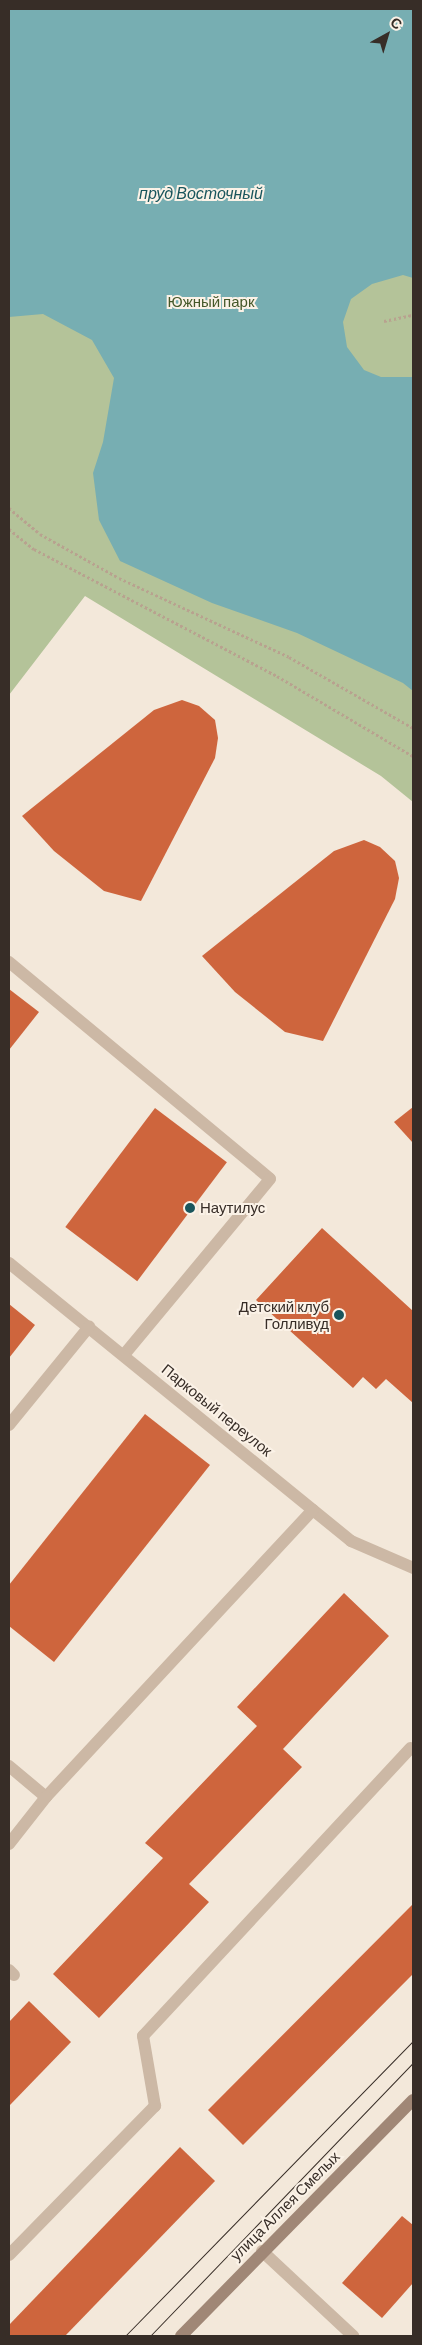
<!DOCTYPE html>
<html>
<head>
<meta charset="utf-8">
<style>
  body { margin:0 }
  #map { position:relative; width:422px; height:2345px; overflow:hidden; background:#f3e8da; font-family:Barlow,sans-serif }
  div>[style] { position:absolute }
  .green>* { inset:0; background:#b4c399 }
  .water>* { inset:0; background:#77aeb2 }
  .building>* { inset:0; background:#ce653d; transform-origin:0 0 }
  .path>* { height:3px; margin-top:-1.5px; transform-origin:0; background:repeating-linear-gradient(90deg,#b8a28f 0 2.5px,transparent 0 5px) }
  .lane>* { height:12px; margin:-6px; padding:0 6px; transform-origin:6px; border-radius:6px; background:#ccb8a5 }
  .street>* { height:12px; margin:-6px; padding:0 6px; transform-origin:6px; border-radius:6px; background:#ccb8a5 }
  .secondary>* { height:12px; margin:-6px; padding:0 6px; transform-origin:6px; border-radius:6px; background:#a08776 }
  .tram>* { height:1px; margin:-0.5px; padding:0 0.5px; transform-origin:0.5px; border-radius:0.5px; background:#372d27 }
  .dots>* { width:14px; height:14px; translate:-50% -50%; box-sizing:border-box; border:2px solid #fbf2e7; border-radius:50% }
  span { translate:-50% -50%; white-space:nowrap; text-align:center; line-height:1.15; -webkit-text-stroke:4px #fbf2e7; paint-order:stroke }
  .park-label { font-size:15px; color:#455829 }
  .poi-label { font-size:15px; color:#372d27 }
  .left { translate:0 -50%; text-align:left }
  .right { translate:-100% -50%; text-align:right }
  .street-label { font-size:15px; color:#372d27 }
  .water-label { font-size:16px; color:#19555c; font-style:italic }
  .frame { position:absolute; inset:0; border:10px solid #372d27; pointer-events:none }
  .north { position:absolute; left:362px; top:10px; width:50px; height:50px; -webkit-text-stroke:4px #fbf2e7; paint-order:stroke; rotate:39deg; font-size:14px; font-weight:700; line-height:20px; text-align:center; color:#372d27 }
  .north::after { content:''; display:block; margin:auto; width:18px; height:22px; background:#372d27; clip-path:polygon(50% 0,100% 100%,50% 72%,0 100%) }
</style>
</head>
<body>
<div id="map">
  <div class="green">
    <i style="clip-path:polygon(9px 9px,413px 9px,413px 802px,381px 776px,85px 596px,9px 695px)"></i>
  </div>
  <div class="water">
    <i style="clip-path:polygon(9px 9px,413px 9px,413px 278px,403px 275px,372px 284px,351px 299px,343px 322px,347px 347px,364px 370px,381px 377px,413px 377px,413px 691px,403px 683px,297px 633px,212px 603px,120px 561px,99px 520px,93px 473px,103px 442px,114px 378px,92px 340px,43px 314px,9px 317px)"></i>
  </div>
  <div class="building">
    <i style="clip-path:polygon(182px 700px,199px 706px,215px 720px,218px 738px,215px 758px,141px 901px,104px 891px,54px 851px,22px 816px,154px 710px)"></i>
    <i style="clip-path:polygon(364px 840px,380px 847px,395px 861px,399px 878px,395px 899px,323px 1041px,285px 1032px,235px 992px,202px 956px,334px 851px)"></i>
    <i style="clip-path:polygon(9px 989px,39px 1012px,9px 1050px)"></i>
    <i style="clip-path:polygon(413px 1107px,413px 1143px,394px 1122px)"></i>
    <i style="left:155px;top:1108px;width:90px;height:149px;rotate:37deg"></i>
    <i style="clip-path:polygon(322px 1228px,413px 1311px,413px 1403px,386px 1379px,376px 1389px,363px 1377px,353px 1388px,256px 1300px)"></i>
    <i style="clip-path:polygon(9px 1304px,35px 1325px,9px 1358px)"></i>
    <i style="clip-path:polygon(145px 1414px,210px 1465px,54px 1662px,9px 1626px,9px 1585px)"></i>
    <i style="clip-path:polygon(344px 1593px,389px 1636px,283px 1749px,302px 1767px,189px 1884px,209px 1902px,99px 2018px,53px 1974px,163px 1858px,145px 1843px,257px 1726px,237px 1707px)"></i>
    <i style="clip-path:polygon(413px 1904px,413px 1974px,243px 2145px,208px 2110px)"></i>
    <i style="clip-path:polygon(29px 2001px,71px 2042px,9px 2106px,9px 2022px)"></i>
    <i style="clip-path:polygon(180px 2147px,215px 2181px,65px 2336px,9px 2336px,9px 2325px)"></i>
    <i style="clip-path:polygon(402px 2216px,413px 2225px,413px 2283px,382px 2318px,342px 2283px)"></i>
  </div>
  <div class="path">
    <i style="left:384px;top:321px;width:30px;rotate:-12deg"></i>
    <i style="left:9px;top:508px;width:40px;rotate:40deg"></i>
    <i style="left:40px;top:534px;width:90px;rotate:29.1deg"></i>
    <i style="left:119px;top:578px;width:187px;rotate:24.9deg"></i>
    <i style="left:289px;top:657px;width:143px;rotate:29.8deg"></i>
    <i style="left:9px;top:529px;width:32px;rotate:39deg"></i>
    <i style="left:34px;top:549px;width:274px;rotate:27.6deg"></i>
    <i style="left:277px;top:676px;width:158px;rotate:30.5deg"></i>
  </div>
  <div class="lane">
    <i style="left:262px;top:2251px;width:125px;rotate:43deg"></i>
  </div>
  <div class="street">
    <i style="left:9px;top:962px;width:339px;rotate:39.7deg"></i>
    <i style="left:270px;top:1179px;width:229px;rotate:129.7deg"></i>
    <i style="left:9px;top:1263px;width:441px;rotate:39.1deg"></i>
    <i style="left:351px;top:1541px;width:68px;rotate:23.5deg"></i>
    <i style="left:9px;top:1425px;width:127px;rotate:-50.8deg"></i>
    <i style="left:9px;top:1766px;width:48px;rotate:40deg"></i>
    <i style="left:46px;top:1797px;width:392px;rotate:-47.1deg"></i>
    <i style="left:9px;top:1844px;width:60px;rotate:-51.8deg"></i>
    <i style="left:9px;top:1970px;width:7px;rotate:45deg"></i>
    <i style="left:9px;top:2255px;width:209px;rotate:-45.6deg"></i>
    <i style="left:155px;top:2106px;width:71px;rotate:-99.7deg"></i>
    <i style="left:143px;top:2036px;width:393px;rotate:-47.1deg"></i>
  </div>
  <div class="secondary">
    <i style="left:181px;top:2336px;width:331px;rotate:-45.5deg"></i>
  </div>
  <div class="tram">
    <i style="left:125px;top:2336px;width:412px;rotate:-45.7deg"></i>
    <i style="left:150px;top:2336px;width:379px;rotate:-46.1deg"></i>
  </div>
  <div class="dots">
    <i style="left:190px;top:1208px;background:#19555c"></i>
    <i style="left:339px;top:1315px;background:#19555c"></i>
  </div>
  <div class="park-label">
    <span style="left:211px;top:302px">Южный парк</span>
  </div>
  <div class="poi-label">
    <span class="left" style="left:200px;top:1208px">Наутилус</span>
    <span class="right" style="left:329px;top:1315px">Детский клуб<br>Голливуд</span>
  </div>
  <div class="street-label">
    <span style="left:217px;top:1410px;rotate:39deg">Парковый переулок</span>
    <span style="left:285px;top:2206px;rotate:-45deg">улица Аллея Смелых</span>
  </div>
  <div class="water-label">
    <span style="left:201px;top:193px">пруд Восточный</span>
  </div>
  <div class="frame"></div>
  <div class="north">С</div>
</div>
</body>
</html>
